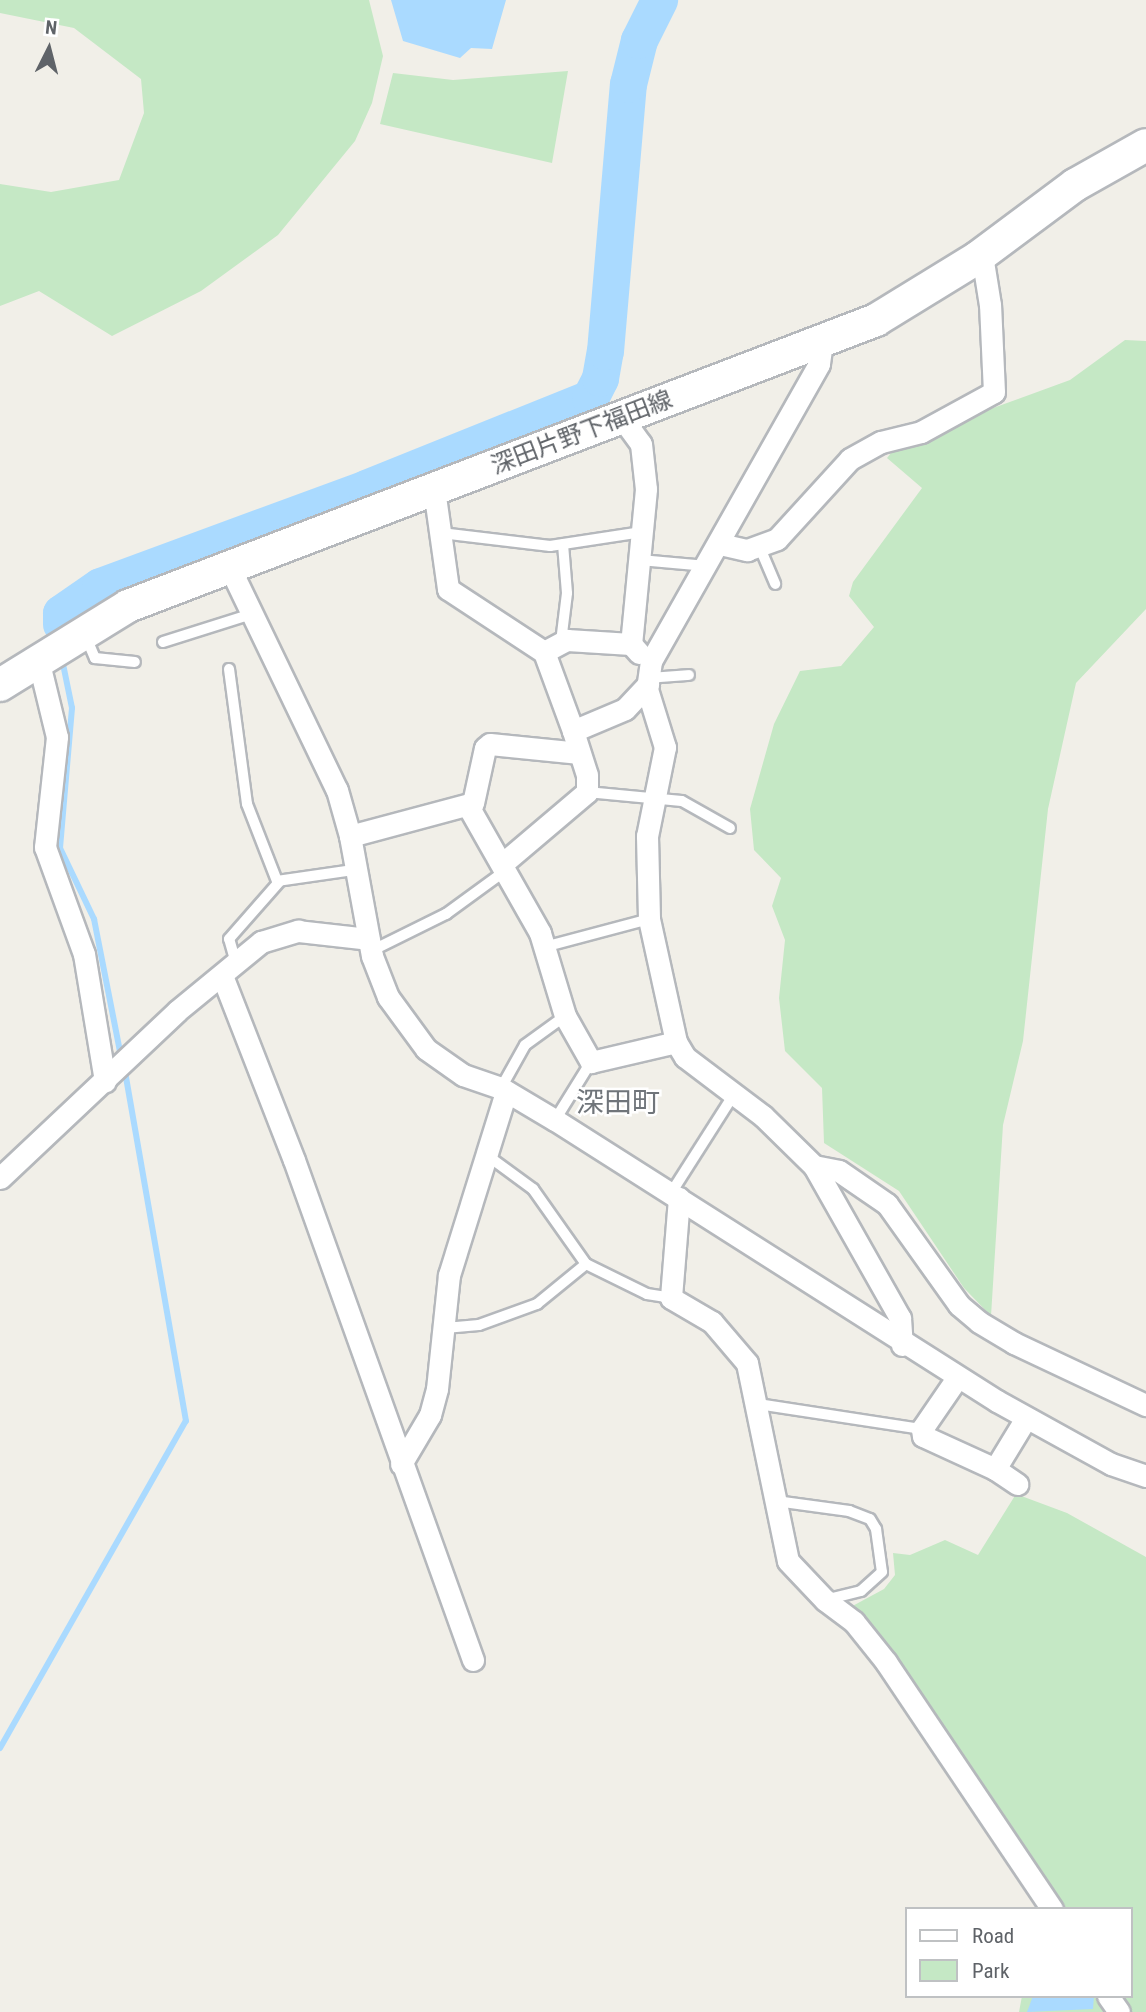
<!DOCTYPE html>
<html>
<head>
<meta charset="utf-8">
<style>
  body { margin:0 }
  #map { position:relative; width:1146px; height:2012px; overflow:hidden; background:#f1efe8; font-family:"Roboto Condensed","Noto Sans JP",sans-serif }
  div>[style] { position:absolute }
  .green>* { inset:0; background:#c5e8c5 }
  .water>* { inset:0; background:#aadaff }
  .stream>* { height:6px; margin:-3px; padding:0 3px; transform-origin:3px; border-radius:3px; background:#aadaff }
  .river>* { height:37px; margin:-18.5px; padding:0 18.5px; transform-origin:18.5px; border-radius:18.5px; background:#aadaff }
  .roads { filter:drop-shadow(2px 0 #b5b8bc) drop-shadow(-2px 0 #b5b8bc) drop-shadow(0 2px #b5b8bc) drop-shadow(0 -2px #b5b8bc) }
  .lane>* { height:10px; margin:-5px; padding:0 5px; transform-origin:5px; border-radius:5px; background:#fff }
  .street>* { height:21px; margin:-10.5px; padding:0 10.5px; transform-origin:10.5px; border-radius:10.5px; background:#fff }
  .secondary>* { height:32px; margin:-16px; padding:0 16px; transform-origin:16px; border-radius:16px; background:#fff }
  span { translate:-50% -50%; white-space:nowrap; text-align:center; line-height:1.15; -webkit-text-stroke:5px #fff; paint-order:stroke }
  .street-label { font-size:24px; color:#5f6368 }
  .quarter-label { font-size:28px; color:#70757a }
  .legend { position:absolute; left:905px; top:1907px; width:228px; height:91px; box-sizing:border-box; background:#fff; border:2px solid #bfc1c3; margin:0; padding:9px 12px; list-style:none; font-size:21px; color:#5f6368 }
  .legend li { display:flex; align-items:center; gap:14px; height:35px }
  .legend b { width:35px; border:2px solid #bfc1c3 }
  .north { position:absolute; left:14px; top:14px; width:70px; height:70px; -webkit-text-stroke:5px #fff; paint-order:stroke; rotate:6deg; font-size:19px; font-weight:700; line-height:28px; text-align:center; color:#5f6368 }
  .north::after { content:''; display:block; margin:auto; width:24px; height:32px; background:#5f6368; clip-path:polygon(50% 0,100% 100%,50% 72%,0 100%) }
</style>
</head>
<body>
<div id="map">
  <div class="green">
    <i style="clip-path:polygon(0 0,369px 0,383px 56px,372px 103px,355px 141px,278px 235px,201px 291px,112px 336px,39px 291px,0 306px,0 184px,51px 192px,119px 180px,144px 113px,141px 79px,74px 28px,0 13px)"></i>
    <i style="clip-path:polygon(568px 71px,552px 163px,380px 124px,393px 73px,453px 80px)"></i>
    <i style="clip-path:polygon(1125px 340px,1146px 341px,1146px 609px,1076px 683px,1048px 809px,1023px 1041px,1003px 1125px,991px 1316px,964px 1288px,899px 1191px,824px 1143px,822px 1088px,785px 1051px,779px 998px,785px 940px,772px 906px,781px 878px,754px 850px,750px 809px,774px 724px,800px 671px,841px 666px,874px 627px,849px 596px,853px 582px,922px 488px,887px 458px,895px 448px,938px 428px,1070px 380px)"></i>
    <i style="clip-path:polygon(1016px 1494px,1067px 1513px,1146px 1557px,1146px 2012px,1019px 2012px,1022px 1996px,1130px 1996px,1130px 1909px,1063px 1909px,888px 1647px,869px 1624px,847px 1609px,884px 1589px,895px 1575px,893px 1553px,910px 1555px,945px 1540px,978px 1555px)"></i>
  </div>
  <div class="water">
    <i style="clip-path:polygon(391px 0,506px 0,492px 49px,471px 48px,460px 58px,403px 41px)"></i>
    <i style="clip-path:polygon(1033px 1996px,1094px 1996px,1093px 2009px,1027px 2012px)"></i>
  </div>
  <div class="stream">
    <i style="left:63px;top:664px;width:45px;rotate:78.4deg"></i>
    <i style="left:72px;top:708px;width:141px;rotate:94.9deg"></i>
    <i style="left:60px;top:848px;width:79px;rotate:64.4deg"></i>
    <i style="left:94px;top:919px;width:140px;rotate:78.9deg"></i>
    <i style="left:0;top:1748px;width:376px;rotate:-60.4deg"></i>
    <i style="left:186px;top:1421px;width:360px;rotate:-99.9deg"></i>
  </div>
  <div class="river">
    <i style="left:61px;top:624px;width:11px;rotate:-90deg"></i>
    <i style="left:61px;top:613px;width:47px;rotate:-34.7deg"></i>
    <i style="left:100px;top:586px;width:283px;rotate:-20.2deg"></i>
    <i style="left:366px;top:488px;width:241px;rotate:-21.9deg"></i>
    <i style="left:590px;top:398px;width:22px;rotate:-63deg"></i>
    <i style="left:600px;top:378px;width:27px;rotate:-80deg"></i>
    <i style="left:605px;top:351px;width:268px;rotate:-85.1deg"></i>
    <i style="left:628px;top:84px;width:45px;rotate:-76deg"></i>
    <i style="left:639px;top:40px;width:45px;rotate:-63.4deg"></i>
  </div>
  <div class="roads">
    <div class="lane">
      <i style="left:441px;top:533px;width:110px;rotate:6.8deg"></i>
      <i style="left:550px;top:546px;width:93px;rotate:-8.7deg"></i>
      <i style="left:760px;top:548px;width:39px;rotate:67deg"></i>
      <i style="left:640px;top:560px;width:67px;rotate:5.1deg"></i>
      <i style="left:86px;top:637px;width:23px;rotate:67deg"></i>
      <i style="left:95px;top:658px;width:40px;rotate:5.7deg"></i>
      <i style="left:163px;top:642px;width:93px;rotate:-17.5deg"></i>
      <i style="left:561px;top:642px;width:49px;rotate:-83deg"></i>
      <i style="left:567px;top:593px;width:49px;rotate:-94.7deg"></i>
      <i style="left:229px;top:669px;width:136px;rotate:82.4deg"></i>
      <i style="left:247px;top:804px;width:83px;rotate:68.7deg"></i>
      <i style="left:277px;top:881px;width:77px;rotate:-8.2deg"></i>
      <i style="left:648px;top:678px;width:41px;rotate:-4.2deg"></i>
      <i style="left:587px;top:792px;width:95px;rotate:5.4deg"></i>
      <i style="left:682px;top:801px;width:55px;rotate:29.4deg"></i>
      <i style="left:544px;top:947px;width:109px;rotate:-14.9deg"></i>
      <i style="left:371px;top:951px;width:84px;rotate:-26.3deg"></i>
      <i style="left:446px;top:914px;width:73px;rotate:-36.1deg"></i>
      <i style="left:236px;top:963px;width:25px;rotate:-106deg"></i>
      <i style="left:229px;top:939px;width:76px;rotate:-48.7deg"></i>
      <i style="left:501px;top:1088px;width:49px;rotate:-60.8deg"></i>
      <i style="left:525px;top:1045px;width:49px;rotate:-35.9deg"></i>
      <i style="left:555px;top:1120px;width:68px;rotate:-58.2deg"></i>
      <i style="left:488px;top:1156px;width:56px;rotate:36.3deg"></i>
      <i style="left:533px;top:1189px;width:92px;rotate:54.8deg"></i>
      <i style="left:586px;top:1264px;width:68px;rotate:26.2deg"></i>
      <i style="left:647px;top:1294px;width:24px;rotate:9deg"></i>
      <i style="left:671px;top:1193px;width:117px;rotate:-57.5deg"></i>
      <i style="left:445px;top:1328px;width:34px;rotate:-5deg"></i>
      <i style="left:479px;top:1325px;width:62px;rotate:-19.9deg"></i>
      <i style="left:537px;top:1304px;width:63px;rotate:-39.2deg"></i>
      <i style="left:758px;top:1404px;width:166px;rotate:8.7deg"></i>
      <i style="left:776px;top:1501px;width:74px;rotate:7.8deg"></i>
      <i style="left:849px;top:1511px;width:22px;rotate:21deg"></i>
      <i style="left:870px;top:1519px;width:12px;rotate:59deg"></i>
      <i style="left:876px;top:1529px;width:43px;rotate:82.1deg"></i>
      <i style="left:882px;top:1572px;width:28px;rotate:138deg"></i>
      <i style="left:861px;top:1591px;width:37px;rotate:166deg"></i>
    </div>
    <div class="street">
      <i style="left:822px;top:342px;width:22px;rotate:98deg"></i>
      <i style="left:819px;top:364px;width:341px;rotate:119.5deg"></i>
      <i style="left:651px;top:661px;width:28px;rotate:98deg"></i>
      <i style="left:647px;top:689px;width:61px;rotate:72.8deg"></i>
      <i style="left:665px;top:747px;width:91px;rotate:101.4deg"></i>
      <i style="left:647px;top:836px;width:83px;rotate:88.6deg"></i>
      <i style="left:649px;top:919px;width:126px;rotate:77.6deg"></i>
      <i style="left:676px;top:1042px;width:17px;rotate:59deg"></i>
      <i style="left:685px;top:1057px;width:98px;rotate:37.1deg"></i>
      <i style="left:763px;top:1116px;width:71px;rotate:44.4deg"></i>
      <i style="left:814px;top:1166px;width:175px;rotate:60.5deg"></i>
      <i style="left:900px;top:1318px;width:27px;rotate:86deg"></i>
      <i style="left:622px;top:418px;width:32px;rotate:54deg"></i>
      <i style="left:641px;top:444px;width:45px;rotate:83.7deg"></i>
      <i style="left:646px;top:489px;width:156px;rotate:95.5deg"></i>
      <i style="left:434px;top:489px;width:101px;rotate:82deg"></i>
      <i style="left:448px;top:589px;width:115px;rotate:33.3deg"></i>
      <i style="left:544px;top:652px;width:84px;rotate:69.8deg"></i>
      <i style="left:720px;top:544px;width:28px;rotate:13deg"></i>
      <i style="left:747px;top:550px;width:32px;rotate:-20deg"></i>
      <i style="left:777px;top:539px;width:108px;rotate:-47.6deg"></i>
      <i style="left:850px;top:459px;width:35px;rotate:-29deg"></i>
      <i style="left:881px;top:442px;width:41px;rotate:-14deg"></i>
      <i style="left:921px;top:432px;width:83px;rotate:-28.7deg"></i>
      <i style="left:994px;top:392px;width:87px;rotate:-92.6deg"></i>
      <i style="left:990px;top:305px;width:51px;rotate:-99.1deg"></i>
      <i style="left:228px;top:564px;width:251px;rotate:64.3deg"></i>
      <i style="left:337px;top:790px;width:48px;rotate:74.2deg"></i>
      <i style="left:350px;top:836px;width:122px;rotate:79.6deg"></i>
      <i style="left:372px;top:956px;width:44px;rotate:68.7deg"></i>
      <i style="left:388px;top:997px;width:64px;rotate:53.8deg"></i>
      <i style="left:426px;top:1049px;width:45px;rotate:35.1deg"></i>
      <i style="left:463px;top:1075px;width:40px;rotate:18.9deg"></i>
      <i style="left:501px;top:1088px;width:63px;rotate:30.7deg"></i>
      <i style="left:555px;top:1120px;width:524px;rotate:32.45deg"></i>
      <i style="left:997px;top:1401px;width:130px;rotate:28.9deg"></i>
      <i style="left:1111px;top:1464px;width:37px;rotate:19deg"></i>
      <i style="left:544px;top:652px;width:26px;rotate:-28deg"></i>
      <i style="left:567px;top:640px;width:64px;rotate:3.6deg"></i>
      <i style="left:631px;top:644px;width:12px;rotate:48deg"></i>
      <i style="left:38px;top:659px;width:80px;rotate:76.3deg"></i>
      <i style="left:57px;top:737px;width:111px;rotate:96.2deg"></i>
      <i style="left:45px;top:847px;width:114px;rotate:70deg"></i>
      <i style="left:84px;top:954px;width:129px;rotate:80.6deg"></i>
      <i style="left:468px;top:806px;width:146px;rotate:60.4deg"></i>
      <i style="left:540px;top:933px;width:87px;rotate:73.2deg"></i>
      <i style="left:565px;top:1016px;width:53px;rotate:60.5deg"></i>
      <i style="left:591px;top:1062px;width:87px;rotate:-13.2deg"></i>
      <i style="left:350px;top:836px;width:127px;rotate:-15deg"></i>
      <i style="left:473px;top:803px;width:56px;rotate:-77.7deg"></i>
      <i style="left:485px;top:748px;width:6px;rotate:-39deg"></i>
      <i style="left:490px;top:744px;width:90px;rotate:5.7deg"></i>
      <i style="left:502px;top:864px;width:111px;rotate:-40.3deg"></i>
      <i style="left:587px;top:792px;width:17px;rotate:-90deg"></i>
      <i style="left:587px;top:775px;width:46px;rotate:-107.7deg"></i>
      <i style="left:573px;top:731px;width:56px;rotate:-22.9deg"></i>
      <i style="left:625px;top:709px;width:34px;rotate:-47deg"></i>
      <i style="left:223px;top:978px;width:195px;rotate:68.7deg"></i>
      <i style="left:294px;top:1160px;width:531px;rotate:70.3deg"></i>
      <i style="left:814px;top:1166px;width:25px;rotate:11deg"></i>
      <i style="left:839px;top:1171px;width:58px;rotate:34.5deg"></i>
      <i style="left:887px;top:1204px;width:124px;rotate:54.5deg"></i>
      <i style="left:959px;top:1305px;width:26px;rotate:40deg"></i>
      <i style="left:979px;top:1322px;width:41px;rotate:31deg"></i>
      <i style="left:1014px;top:1343px;width:146px;rotate:25.2deg"></i>
      <i style="left:0;top:1178px;width:243px;rotate:-43.3deg"></i>
      <i style="left:177px;top:1011px;width:109px;rotate:-39.4deg"></i>
      <i style="left:261px;top:942px;width:39px;rotate:-17deg"></i>
      <i style="left:298px;top:931px;width:71px;rotate:6.4deg"></i>
      <i style="left:679px;top:1198px;width:100px;rotate:94.6deg"></i>
      <i style="left:671px;top:1298px;width:48px;rotate:30.3deg"></i>
      <i style="left:712px;top:1322px;width:54px;rotate:49.5deg"></i>
      <i style="left:747px;top:1363px;width:202px;rotate:78.3deg"></i>
      <i style="left:788px;top:1561px;width:54px;rotate:46.5deg"></i>
      <i style="left:825px;top:1600px;width:36px;rotate:37deg"></i>
      <i style="left:854px;top:1622px;width:51px;rotate:51.3deg"></i>
      <i style="left:886px;top:1662px;width:298px;rotate:56.1deg"></i>
      <i style="left:957px;top:1378px;width:62px;rotate:124.5deg"></i>
      <i style="left:922px;top:1429px;width:7px;rotate:82deg"></i>
      <i style="left:923px;top:1436px;width:79px;rotate:24.6deg"></i>
      <i style="left:995px;top:1469px;width:60px;rotate:-58.7deg"></i>
      <i style="left:401px;top:1464px;width:57px;rotate:-59.4deg"></i>
      <i style="left:430px;top:1415px;width:27px;rotate:-75deg"></i>
      <i style="left:437px;top:1389px;width:115px;rotate:-84deg"></i>
      <i style="left:449px;top:1275px;width:192px;rotate:-72.7deg"></i>
      <i style="left:995px;top:1469px;width:27px;rotate:34deg"></i>
      <i style="left:1108px;top:1996px;width:19px;rotate:55deg"></i>
    </div>
    <div class="secondary">
      <i style="left:0;top:685px;width:150px;rotate:-31.7deg"></i>
      <i style="left:128px;top:606px;width:801px;rotate:-20.92deg"></i>
      <i style="left:876px;top:320px;width:119px;rotate:-31.5deg"></i>
      <i style="left:977px;top:258px;width:122px;rotate:-36.7deg"></i>
      <i style="left:1075px;top:185px;width:81px;rotate:-29.4deg"></i>
    </div>
  </div>
  <div class="street-label">
    <span style="left:582px;top:433px;rotate:-21deg">深田片野下福田線</span>
  </div>
  <div class="quarter-label">
    <span style="left:618px;top:1103px">深田町</span>
  </div>
  <ul class="legend">
  <li><b style="height:9px;background:#fff"></b>Road</li>
  <li><b style="height:19px;background:#c5e8c5"></b>Park</li>
  </ul>
  <div class="north">N</div>
</div>
</body>
</html>
